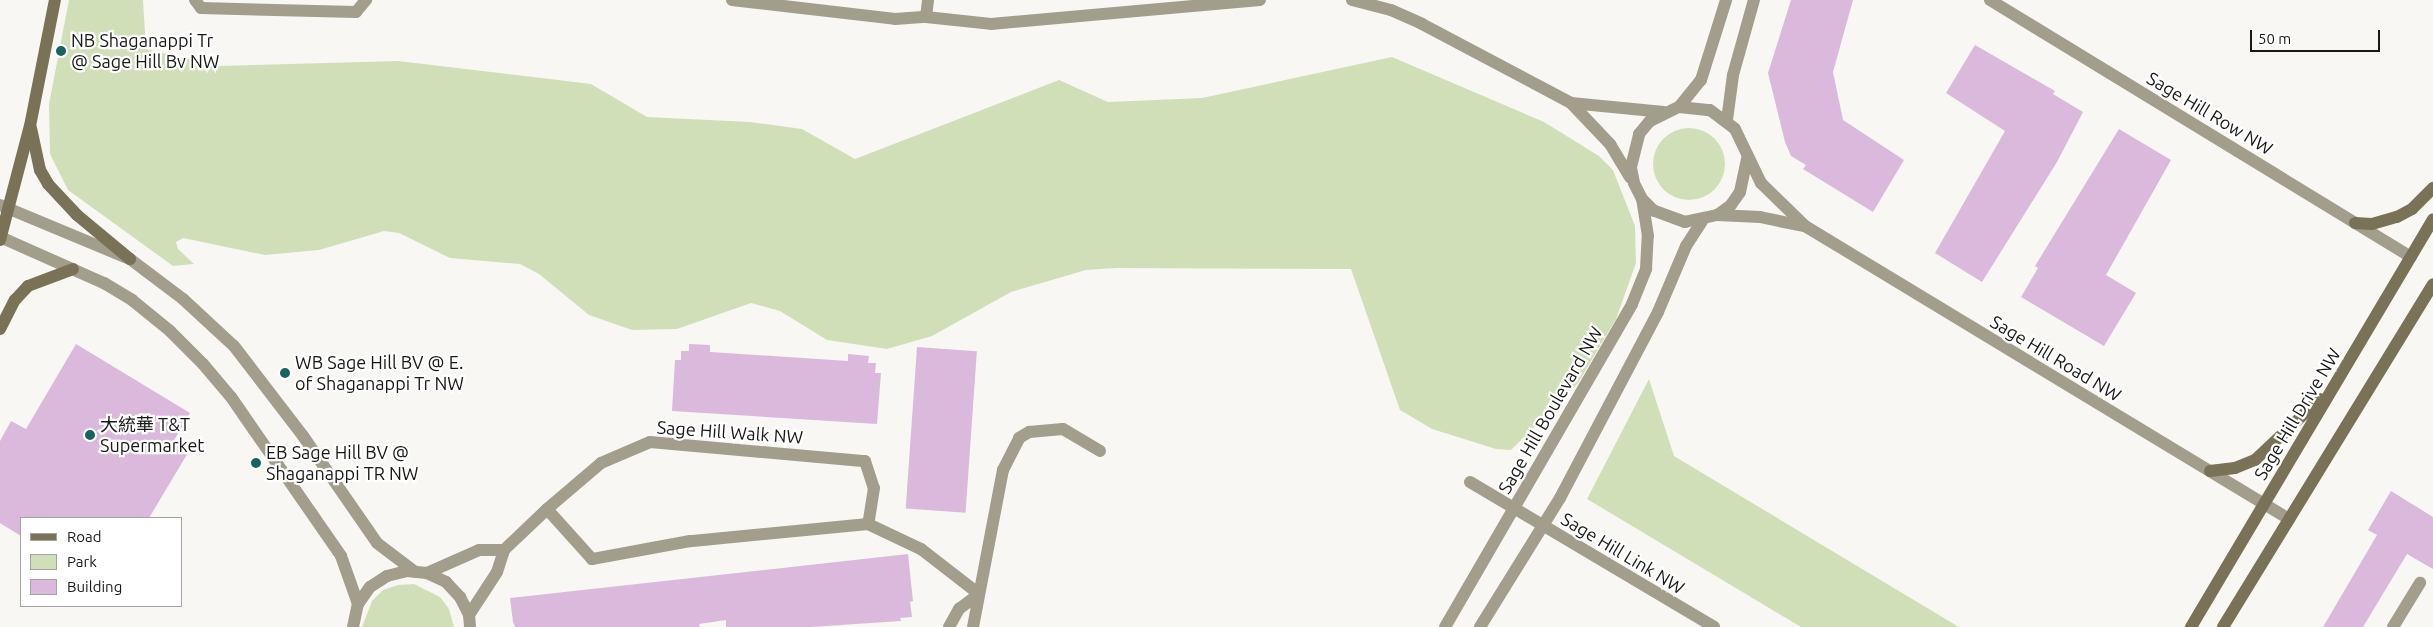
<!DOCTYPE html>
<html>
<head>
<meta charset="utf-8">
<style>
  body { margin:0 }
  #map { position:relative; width:2433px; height:627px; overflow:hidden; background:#f8f7f4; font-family:Ubuntu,"Noto Sans SC",sans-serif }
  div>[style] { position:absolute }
  .green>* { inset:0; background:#d1dfb9 }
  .round { border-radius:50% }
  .building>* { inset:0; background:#dab9dd; transform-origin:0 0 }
  .street>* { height:12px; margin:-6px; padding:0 6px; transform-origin:6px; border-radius:6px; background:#a39d8b }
  .secondary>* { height:12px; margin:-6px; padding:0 6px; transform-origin:6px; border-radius:6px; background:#7a7257 }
  .dots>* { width:14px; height:14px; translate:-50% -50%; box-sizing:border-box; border:2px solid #fff; border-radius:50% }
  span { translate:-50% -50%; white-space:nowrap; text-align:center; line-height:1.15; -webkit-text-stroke:4.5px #fff; paint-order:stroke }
  .poi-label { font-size:18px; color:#181817 }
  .left { translate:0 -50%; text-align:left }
  .street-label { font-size:18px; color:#181817 }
  .legend { position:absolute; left:20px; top:517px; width:162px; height:90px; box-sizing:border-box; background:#fff; border:1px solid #a3a3a2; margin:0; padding:6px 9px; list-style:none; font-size:15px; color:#181817 }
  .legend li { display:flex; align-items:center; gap:10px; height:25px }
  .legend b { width:25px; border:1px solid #a3a3a2 }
  .scale { position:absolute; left:2250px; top:30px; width:130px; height:22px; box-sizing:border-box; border:2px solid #181817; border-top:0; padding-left:6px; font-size:15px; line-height:18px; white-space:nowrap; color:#181817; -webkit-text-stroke:4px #fff; paint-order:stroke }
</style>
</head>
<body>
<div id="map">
  <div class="green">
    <i style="clip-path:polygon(69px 0,143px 0,146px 49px,218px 66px,398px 61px,591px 84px,647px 117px,750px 122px,802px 129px,855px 159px,1059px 80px,1108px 102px,1202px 98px,1392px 57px,1544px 122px,1599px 156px,1613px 170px,1635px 226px,1636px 263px,1616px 319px,1578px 383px,1511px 450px,1496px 449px,1432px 429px,1400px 410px,1351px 269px,1116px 268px,1086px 270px,1011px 292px,932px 336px,887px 349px,827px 340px,780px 311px,751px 303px,677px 329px,632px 330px,589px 315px,539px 274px,520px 264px,450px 258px,399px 233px,384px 231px,319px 250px,265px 255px,183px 238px,176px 242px,178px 249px,194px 264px,173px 266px,68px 190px,50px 154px,49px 104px)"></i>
    <i class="round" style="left:1653px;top:128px;width:72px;height:72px"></i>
    <i style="clip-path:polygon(1649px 379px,1674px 456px,1959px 627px,1801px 627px,1587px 499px)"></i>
    <i style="clip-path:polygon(414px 584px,440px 597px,449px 609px,454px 627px,362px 627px,372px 601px,383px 590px,398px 585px)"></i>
  </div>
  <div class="building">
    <i style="clip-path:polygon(1791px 0,1853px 0,1833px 72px,1843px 120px,1904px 160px,1873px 212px,1803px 169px,1806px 165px,1791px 156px,1785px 142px,1768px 73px)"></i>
    <i style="clip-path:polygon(1975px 45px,2055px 91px,2053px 94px,2083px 112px,2057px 162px,1982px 282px,1935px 253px,2005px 131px,1946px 93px)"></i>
    <i style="clip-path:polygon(2119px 129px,2171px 160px,2106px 275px,2136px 293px,2104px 346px,2021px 297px,2038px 268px,2035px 266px)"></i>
    <i style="clip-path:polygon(76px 344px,190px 413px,173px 442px,189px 451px,149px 518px,21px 518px,21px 536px,0 523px,0 441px,11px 421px,26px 429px)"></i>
    <i style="clip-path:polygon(689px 344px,710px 345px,710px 352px,818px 359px,848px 361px,848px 354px,869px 356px,868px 363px,876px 363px,875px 373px,881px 373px,877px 424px,672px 411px,675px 360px,681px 360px,681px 351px,689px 351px)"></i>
    <i style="left:917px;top:347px;width:60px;height:162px;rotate:4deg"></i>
    <i style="clip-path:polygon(2391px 491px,2433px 517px,2433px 569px,2407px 554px,2363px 627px,2323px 627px,2377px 535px,2368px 530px)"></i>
    <i style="clip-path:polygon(908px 554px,913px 601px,910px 602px,912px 617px,900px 618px,901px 621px,811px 627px,726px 627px,726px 620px,699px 624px,700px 627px,515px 627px,513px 622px,510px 598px)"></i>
  </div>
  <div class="street">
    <i style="left:195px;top:0;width:10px;rotate:53deg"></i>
    <i style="left:201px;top:8px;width:155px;rotate:1.5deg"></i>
    <i style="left:356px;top:12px;width:16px;rotate:-50deg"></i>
    <i style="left:732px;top:0;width:164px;rotate:6.6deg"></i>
    <i style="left:895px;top:19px;width:31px;rotate:-4deg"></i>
    <i style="left:926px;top:17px;width:65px;rotate:6.1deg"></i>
    <i style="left:991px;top:24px;width:270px;rotate:-5.1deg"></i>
    <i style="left:1352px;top:0;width:40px;rotate:14.4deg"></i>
    <i style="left:1391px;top:10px;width:34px;rotate:24deg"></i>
    <i style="left:1422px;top:24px;width:169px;rotate:27.9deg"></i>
    <i style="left:1571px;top:103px;width:57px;rotate:46.4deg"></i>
    <i style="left:1610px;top:144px;width:39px;rotate:59deg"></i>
    <i style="left:1990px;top:0;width:493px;rotate:31.4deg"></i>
    <i style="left:926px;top:17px;width:17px;rotate:-83deg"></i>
    <i style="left:1571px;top:103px;width:93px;rotate:5.5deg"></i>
    <i style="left:1679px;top:107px;width:35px;rotate:-51deg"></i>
    <i style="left:1701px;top:80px;width:84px;rotate:-72.6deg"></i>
    <i style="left:1727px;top:120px;width:45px;rotate:-82.4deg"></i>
    <i style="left:1733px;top:75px;width:78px;rotate:-74.4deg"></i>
    <i style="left:1747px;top:159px;width:34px;rotate:102deg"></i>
    <i style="left:1740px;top:192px;width:16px;rotate:125deg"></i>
    <i style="left:1731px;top:205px;width:17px;rotate:144deg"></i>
    <i style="left:1717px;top:215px;width:33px;rotate:168deg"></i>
    <i style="left:1685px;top:222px;width:33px;rotate:-160deg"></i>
    <i style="left:1654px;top:211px;width:17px;rotate:-135deg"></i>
    <i style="left:1642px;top:199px;width:18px;rotate:-117deg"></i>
    <i style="left:1634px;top:183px;width:16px;rotate:-101deg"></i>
    <i style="left:1631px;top:167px;width:34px;rotate:-76deg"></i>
    <i style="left:1639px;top:134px;width:17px;rotate:-50deg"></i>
    <i style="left:1650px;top:121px;width:32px;rotate:-26deg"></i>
    <i style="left:1679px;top:107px;width:31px;rotate:6deg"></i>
    <i style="left:1710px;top:110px;width:31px;rotate:37deg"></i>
    <i style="left:1735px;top:129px;width:60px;rotate:64.3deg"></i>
    <i style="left:1761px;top:183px;width:62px;rotate:44.3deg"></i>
    <i style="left:1805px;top:226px;width:566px;rotate:31.19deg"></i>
    <i style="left:0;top:205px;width:141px;rotate:22.6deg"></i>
    <i style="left:130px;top:259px;width:66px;rotate:37deg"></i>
    <i style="left:183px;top:299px;width:69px;rotate:42.7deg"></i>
    <i style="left:234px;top:346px;width:113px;rotate:52.5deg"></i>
    <i style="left:303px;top:436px;width:130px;rotate:55.3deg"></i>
    <i style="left:377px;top:543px;width:48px;rotate:37.3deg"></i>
    <i style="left:1717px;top:215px;width:43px;rotate:2.7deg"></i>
    <i style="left:1760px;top:217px;width:44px;rotate:11.8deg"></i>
    <i style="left:0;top:237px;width:114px;rotate:23.9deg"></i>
    <i style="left:104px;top:283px;width:33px;rotate:31deg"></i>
    <i style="left:132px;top:300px;width:49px;rotate:39.2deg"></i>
    <i style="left:170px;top:331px;width:47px;rotate:45deg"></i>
    <i style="left:203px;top:364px;width:43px;rotate:49.7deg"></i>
    <i style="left:231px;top:397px;width:193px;rotate:55.3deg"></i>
    <i style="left:341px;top:556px;width:51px;rotate:70.5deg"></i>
    <i style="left:1470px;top:482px;width:284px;rotate:30.7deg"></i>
    <i style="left:868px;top:524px;width:59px;rotate:25.3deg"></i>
    <i style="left:921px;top:549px;width:73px;rotate:37.8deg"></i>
    <i style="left:427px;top:573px;width:57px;rotate:-23.9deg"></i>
    <i style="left:479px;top:550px;width:25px"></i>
    <i style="left:469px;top:615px;width:51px;rotate:-56.9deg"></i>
    <i style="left:497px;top:572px;width:23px;rotate:-72deg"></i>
    <i style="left:504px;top:550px;width:59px;rotate:-43.6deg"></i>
    <i style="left:547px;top:509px;width:71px;rotate:-40.4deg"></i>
    <i style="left:601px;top:463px;width:53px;rotate:-23.2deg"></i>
    <i style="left:650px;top:442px;width:216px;rotate:5.1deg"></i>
    <i style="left:865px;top:461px;width:28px;rotate:72deg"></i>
    <i style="left:874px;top:488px;width:36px;rotate:99deg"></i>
    <i style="left:868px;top:524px;width:179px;rotate:174.5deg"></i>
    <i style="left:690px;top:541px;width:100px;rotate:169.6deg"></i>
    <i style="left:592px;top:559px;width:67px;rotate:-132deg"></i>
    <i style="left:353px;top:627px;width:24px;rotate:-78deg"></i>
    <i style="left:358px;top:604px;width:21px;rotate:-55deg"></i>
    <i style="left:370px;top:587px;width:20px;rotate:-33deg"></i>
    <i style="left:387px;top:576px;width:21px;rotate:-14deg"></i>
    <i style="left:407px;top:571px;width:20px;rotate:6deg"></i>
    <i style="left:427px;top:573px;width:21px;rotate:25deg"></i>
    <i style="left:446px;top:582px;width:21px;rotate:47deg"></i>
    <i style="left:460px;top:597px;width:20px;rotate:63deg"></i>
    <i style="left:469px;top:615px;width:12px;rotate:85deg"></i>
    <i style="left:949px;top:627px;width:21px;rotate:-61deg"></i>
    <i style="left:959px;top:609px;width:25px;rotate:-37deg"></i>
    <i style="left:973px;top:627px;width:160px;rotate:-79.2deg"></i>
    <i style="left:1003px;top:470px;width:36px;rotate:-63deg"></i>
    <i style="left:1019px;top:438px;width:12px;rotate:-31deg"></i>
    <i style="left:1029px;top:432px;width:34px;rotate:-5deg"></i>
    <i style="left:1063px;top:429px;width:43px;rotate:30.7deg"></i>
    <i style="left:1445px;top:627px;width:373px;rotate:-59.9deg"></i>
    <i style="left:1632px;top:304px;width:38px;rotate:-68deg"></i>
    <i style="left:1646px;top:269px;width:33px;rotate:-87deg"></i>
    <i style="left:1648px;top:236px;width:37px;rotate:-99deg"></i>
    <i style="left:1480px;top:627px;width:152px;rotate:-58.2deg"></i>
    <i style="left:1560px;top:498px;width:210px;rotate:-62.2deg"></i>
    <i style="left:1658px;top:312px;width:72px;rotate:-67deg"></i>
    <i style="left:1686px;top:246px;width:30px;rotate:-57deg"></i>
    <i style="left:2393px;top:627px;width:52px;rotate:-58.5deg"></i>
  </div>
  <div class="secondary">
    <i style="left:31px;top:128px;width:43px;rotate:77.9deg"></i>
    <i style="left:40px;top:170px;width:16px;rotate:60deg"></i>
    <i style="left:48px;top:184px;width:42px;rotate:46.9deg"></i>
    <i style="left:77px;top:215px;width:69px;rotate:39.7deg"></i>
    <i style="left:2355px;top:223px;width:17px;rotate:3deg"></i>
    <i style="left:2372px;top:224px;width:26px;rotate:-16deg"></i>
    <i style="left:2397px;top:217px;width:17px;rotate:-28deg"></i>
    <i style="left:2412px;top:209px;width:30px;rotate:-45deg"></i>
    <i style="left:0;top:240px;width:118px;rotate:-75.3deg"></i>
    <i style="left:30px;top:126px;width:128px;rotate:-78.8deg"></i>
    <i style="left:0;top:329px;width:33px;rotate:-63deg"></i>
    <i style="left:15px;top:300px;width:19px;rotate:-47deg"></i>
    <i style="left:28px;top:286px;width:48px;rotate:-20.7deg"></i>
    <i style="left:2210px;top:471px;width:25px;rotate:-7deg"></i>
    <i style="left:2235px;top:468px;width:22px;rotate:-22deg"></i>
    <i style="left:2255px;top:460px;width:89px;rotate:-43.2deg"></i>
    <i style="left:2191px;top:627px;width:474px;rotate:-59.3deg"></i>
    <i style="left:2223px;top:627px;width:402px;rotate:-58.5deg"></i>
  </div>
  <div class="dots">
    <i style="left:61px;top:51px;background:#166460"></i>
    <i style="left:285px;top:373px;background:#166460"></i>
    <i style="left:90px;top:435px;background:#166460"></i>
    <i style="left:256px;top:463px;background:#166460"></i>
  </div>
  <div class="poi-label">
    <span class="left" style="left:71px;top:51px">NB Shaganappi Tr<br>@ Sage Hill Bv NW</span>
    <span class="left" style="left:295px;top:373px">WB Sage Hill BV @ E.<br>of Shaganappi Tr NW</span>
    <span class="left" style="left:100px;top:435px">大統華 T&amp;T<br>Supermarket</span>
    <span class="left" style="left:266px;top:463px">EB Sage Hill BV @<br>Shaganappi TR NW</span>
  </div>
  <div class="street-label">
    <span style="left:2210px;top:113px;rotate:31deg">Sage Hill Row NW</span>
    <span style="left:2056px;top:358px;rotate:31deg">Sage Hill Road NW</span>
    <span style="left:1550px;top:410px;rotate:-60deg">Sage Hill Boulevard NW</span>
    <span style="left:2297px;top:414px;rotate:-59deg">Sage Hill Drive NW</span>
    <span style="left:730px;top:432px;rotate:4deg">Sage Hill Walk NW</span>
    <span style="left:1623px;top:553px;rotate:31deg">Sage Hill Link NW</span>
  </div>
  <ul class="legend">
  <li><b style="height:6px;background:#7a7257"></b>Road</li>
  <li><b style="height:14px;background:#d1dfb9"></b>Park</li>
  <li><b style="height:14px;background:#dab9dd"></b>Building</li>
  </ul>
  <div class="scale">50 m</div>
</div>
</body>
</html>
